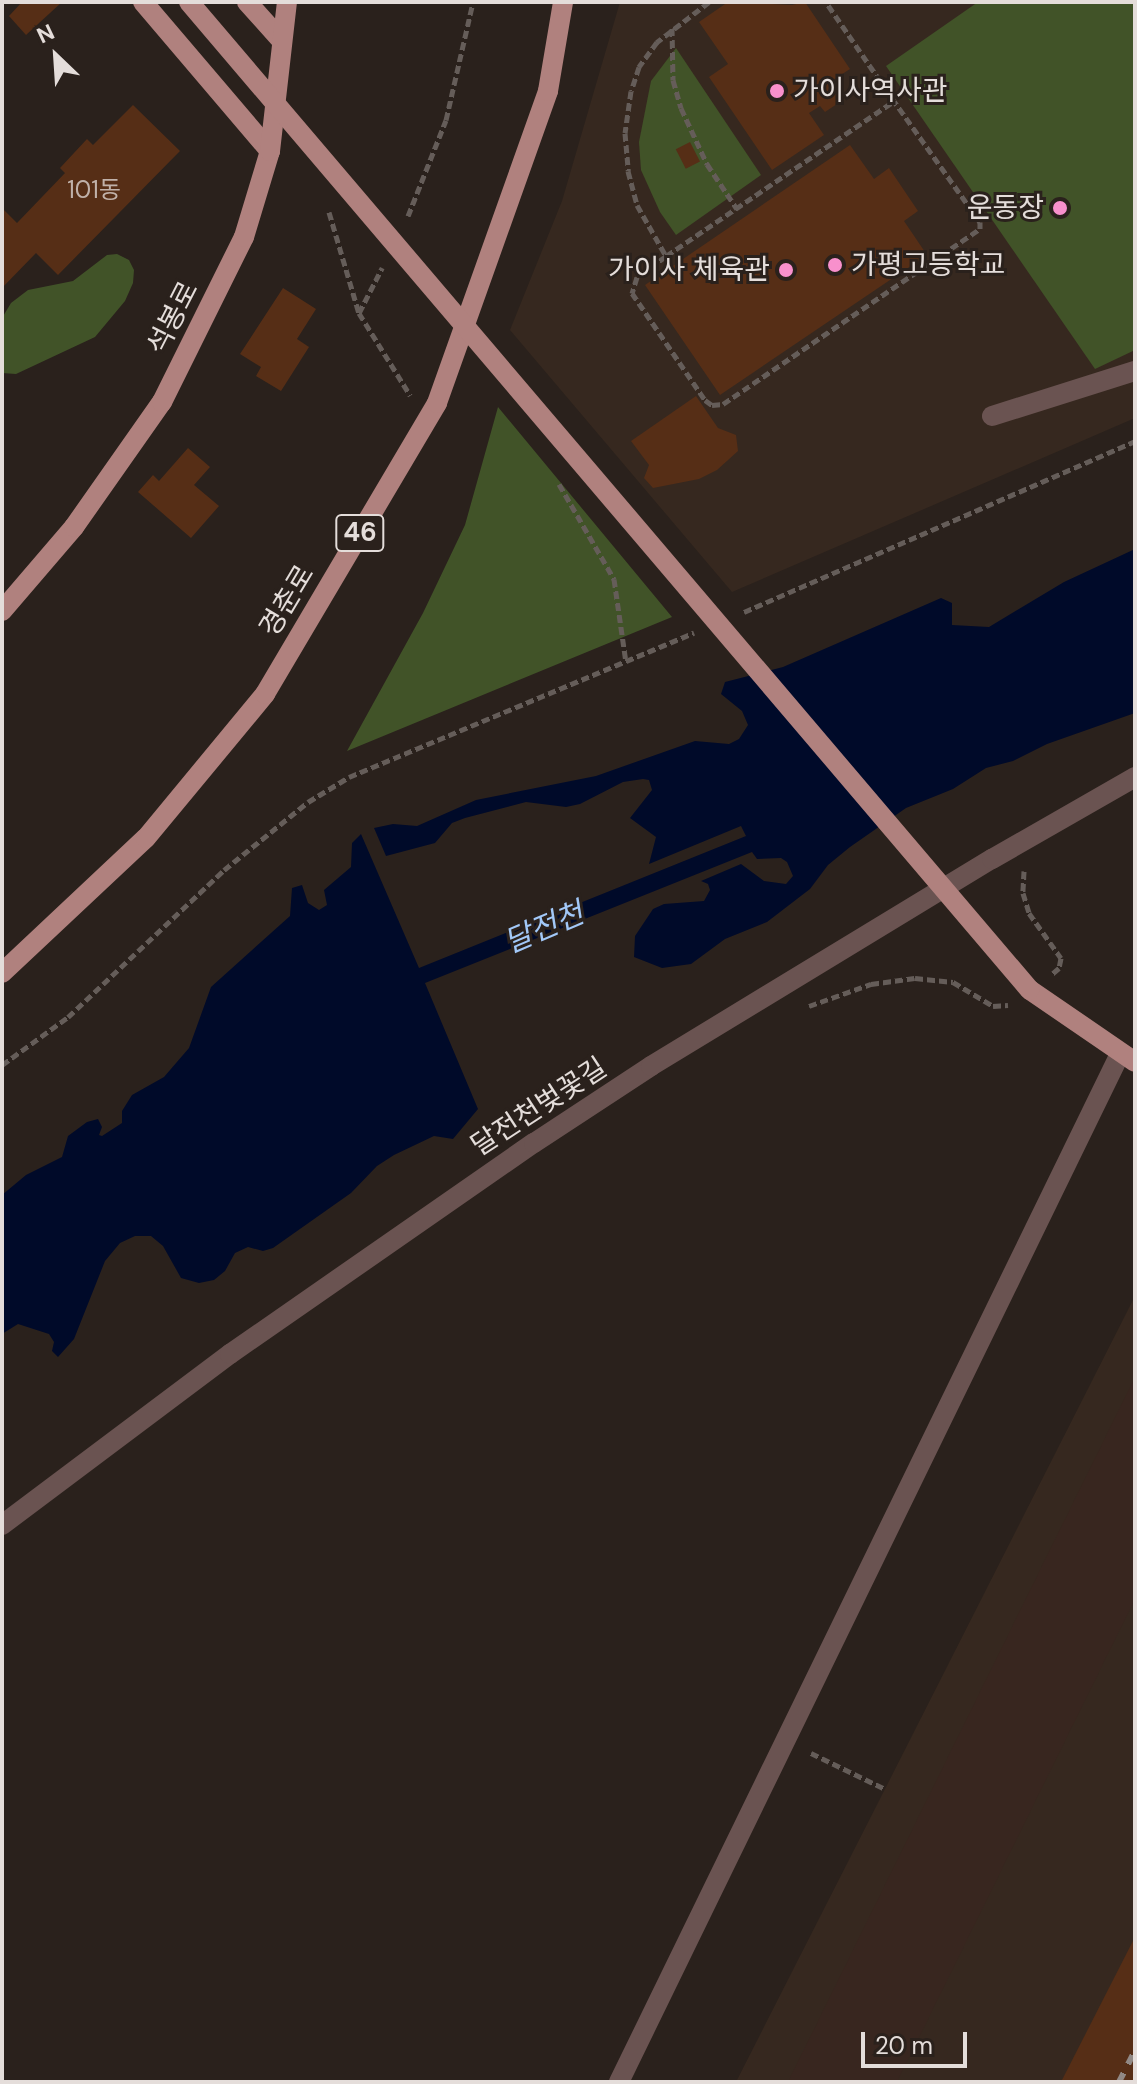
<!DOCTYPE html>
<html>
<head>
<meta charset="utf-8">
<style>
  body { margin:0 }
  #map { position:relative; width:1137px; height:2084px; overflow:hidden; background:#2a211c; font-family:"DM Sans","Noto Sans KR",sans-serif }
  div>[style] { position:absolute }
  .built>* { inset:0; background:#36281f }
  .industrial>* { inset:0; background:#38261f }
  .green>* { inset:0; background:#415328 }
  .water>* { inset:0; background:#000a29 }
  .building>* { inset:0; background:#562e16; transform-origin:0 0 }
  .path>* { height:5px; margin-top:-2.5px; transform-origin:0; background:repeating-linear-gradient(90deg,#655d59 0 8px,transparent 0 12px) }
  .minor>* { height:20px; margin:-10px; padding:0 10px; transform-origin:10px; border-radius:10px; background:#6a5351 }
  .major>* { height:20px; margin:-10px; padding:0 10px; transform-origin:10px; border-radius:10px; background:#b0817e }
  .rail>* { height:6px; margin-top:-3px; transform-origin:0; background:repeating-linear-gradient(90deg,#918985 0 10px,transparent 0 20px) }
  .major-bridge>* { height:20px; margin:-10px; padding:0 10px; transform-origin:10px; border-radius:10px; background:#b0817e }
  .dots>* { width:22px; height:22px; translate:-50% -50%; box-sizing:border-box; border:4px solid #2a211c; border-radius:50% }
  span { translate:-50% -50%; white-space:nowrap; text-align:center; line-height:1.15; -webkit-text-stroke:6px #2a211c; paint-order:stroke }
  .number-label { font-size:24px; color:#c0b1a9 }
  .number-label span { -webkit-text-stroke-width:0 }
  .shield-label span { padding:2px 6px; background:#2a211c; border:2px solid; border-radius:6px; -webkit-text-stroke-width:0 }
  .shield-label { font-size:26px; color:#e4ddda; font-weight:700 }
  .poi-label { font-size:28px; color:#e4ddda }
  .left { translate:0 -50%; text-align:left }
  .right { translate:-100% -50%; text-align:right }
  .street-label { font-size:28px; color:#e4ddda }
  .water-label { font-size:30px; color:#a2c8f8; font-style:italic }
  .frame { position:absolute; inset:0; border:4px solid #e4ddda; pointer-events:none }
  .north { position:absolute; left:16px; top:16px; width:80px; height:80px; -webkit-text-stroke:6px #2a211c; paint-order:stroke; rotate:335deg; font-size:22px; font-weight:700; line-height:32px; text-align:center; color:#e4ddda }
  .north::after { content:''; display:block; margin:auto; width:28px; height:36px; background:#e4ddda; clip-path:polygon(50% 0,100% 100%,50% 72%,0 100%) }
  .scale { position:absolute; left:861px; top:2032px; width:106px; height:36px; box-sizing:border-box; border:4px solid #e4ddda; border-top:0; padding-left:10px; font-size:24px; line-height:28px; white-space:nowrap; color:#e4ddda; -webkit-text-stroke:6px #2a211c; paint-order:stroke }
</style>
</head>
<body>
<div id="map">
  <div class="built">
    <i style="clip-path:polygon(620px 2px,1135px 2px,1135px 418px,732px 592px,510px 330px,562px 201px)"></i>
    <i style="clip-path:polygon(1135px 1296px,1135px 2082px,736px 2082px,885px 1789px)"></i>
  </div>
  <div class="industrial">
    <i style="clip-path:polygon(1135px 1377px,1135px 1599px,897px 2082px,788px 2082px)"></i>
  </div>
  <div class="green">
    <i style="clip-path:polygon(978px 2px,1135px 2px,1135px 350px,1095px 369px,886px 66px)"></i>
    <i style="clip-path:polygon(676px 48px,761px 175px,676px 235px,660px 212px,641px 170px,639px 142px,651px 81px)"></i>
    <i style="clip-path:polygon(117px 254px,129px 260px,134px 270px,133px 283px,125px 301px,95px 337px,16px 374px,2px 373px,2px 318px,11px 303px,28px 290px,73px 281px,107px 255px)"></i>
    <i style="clip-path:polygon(498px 407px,672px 617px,347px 751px,423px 613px,465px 525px)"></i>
  </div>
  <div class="water">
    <i style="clip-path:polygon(1135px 549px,1135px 713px,1047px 744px,1013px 761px,986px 768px,953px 789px,906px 808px,850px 847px,828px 865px,810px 889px,767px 922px,725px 939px,691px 964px,662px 968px,634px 957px,635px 936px,653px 909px,664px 904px,704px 901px,710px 890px,708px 884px,701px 881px,741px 864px,764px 881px,786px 884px,793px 876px,787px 862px,781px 858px,757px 859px,752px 852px,425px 983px,478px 1109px,453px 1139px,434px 1136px,394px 1155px,377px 1166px,351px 1193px,273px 1248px,263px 1251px,248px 1247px,235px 1253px,225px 1271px,214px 1280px,199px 1283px,181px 1278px,163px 1246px,151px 1236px,135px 1236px,120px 1243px,105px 1261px,74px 1339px,58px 1357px,52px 1351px,54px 1342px,49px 1334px,18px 1324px,2px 1334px,2px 1195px,26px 1175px,62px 1157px,68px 1136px,87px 1122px,98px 1119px,102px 1127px,99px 1135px,102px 1136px,122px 1123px,122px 1111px,132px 1095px,164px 1077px,189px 1048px,211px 987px,290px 916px,292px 888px,302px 885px,308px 903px,319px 910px,327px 905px,324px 890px,351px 867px,352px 843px,361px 834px,419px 968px,746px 836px,741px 826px,649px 864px,656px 837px,630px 818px,652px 790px,649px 780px,643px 779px,623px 782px,580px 804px,566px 807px,526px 802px,465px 818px,452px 823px,435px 843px,386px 856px,374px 828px,393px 824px,417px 826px,476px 800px,596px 776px,695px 741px,729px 744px,739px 739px,748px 725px,742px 711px,721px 694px,725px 682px,783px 667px,941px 598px,952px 603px,952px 625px,989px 627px,1064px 582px)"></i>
  </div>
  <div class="building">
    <i style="clip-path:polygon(22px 2px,62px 2px,26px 35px,9px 16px)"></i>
    <i style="clip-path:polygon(728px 2px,792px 5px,805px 2px,850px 69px,830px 82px,843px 100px,825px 112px,820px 106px,809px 113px,824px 135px,772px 170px,709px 77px,728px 64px,699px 22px)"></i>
    <i style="clip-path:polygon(133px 105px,180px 151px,58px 275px,36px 253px,2px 288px,2px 208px,17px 223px,65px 173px,60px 168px,87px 139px,93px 145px)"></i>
    <i style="left:690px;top:142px;width:22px;height:16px;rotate:63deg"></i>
    <i style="clip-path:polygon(850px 145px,874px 179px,889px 168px,918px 211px,904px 221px,927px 255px,720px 395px,645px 285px)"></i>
    <i style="clip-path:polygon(283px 288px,316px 309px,297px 339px,309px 347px,281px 391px,256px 376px,261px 367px,240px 354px)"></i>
    <i style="clip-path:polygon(696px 396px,718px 428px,736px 435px,738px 451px,717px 470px,699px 479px,653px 488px,644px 478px,649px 465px,631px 441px)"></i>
    <i style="clip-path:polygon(188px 448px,210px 467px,194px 485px,219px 506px,191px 538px,138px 492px,153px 475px,159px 481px)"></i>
    <i style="clip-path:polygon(1135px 1937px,1135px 2082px,1061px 2082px)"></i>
  </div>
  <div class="path">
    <i style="left:709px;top:2px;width:66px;rotate:142.4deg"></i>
    <i style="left:657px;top:42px;width:31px;rotate:126deg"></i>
    <i style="left:639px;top:67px;width:25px;rotate:108deg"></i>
    <i style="left:631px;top:91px;width:42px;rotate:98.1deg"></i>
    <i style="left:625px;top:133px;width:38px;rotate:85deg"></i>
    <i style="left:628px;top:171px;width:35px;rotate:75deg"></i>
    <i style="left:637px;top:205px;width:59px;rotate:60.4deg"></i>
    <i style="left:666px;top:256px;width:276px;rotate:-34.2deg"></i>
    <i style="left:894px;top:101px;width:120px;rotate:-124.5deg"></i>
    <i style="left:672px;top:28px;width:52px;rotate:88.9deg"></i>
    <i style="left:673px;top:80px;width:29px;rotate:74deg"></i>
    <i style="left:681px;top:108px;width:62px;rotate:65.1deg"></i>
    <i style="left:707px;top:164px;width:54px;rotate:56.3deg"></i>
    <i style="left:329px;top:212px;width:105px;rotate:73.5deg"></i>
    <i style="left:359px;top:313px;width:97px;rotate:58.1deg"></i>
    <i style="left:408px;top:216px;width:103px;rotate:-68.4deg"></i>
    <i style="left:446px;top:120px;width:121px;rotate:-77.1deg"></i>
    <i style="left:666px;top:256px;width:36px;rotate:144deg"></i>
    <i style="left:637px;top:277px;width:17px;rotate:107deg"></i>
    <i style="left:632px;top:293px;width:130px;rotate:55.7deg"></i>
    <i style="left:705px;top:400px;width:9px;rotate:36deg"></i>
    <i style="left:712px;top:405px;width:11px;rotate:-5deg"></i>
    <i style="left:723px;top:404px;width:311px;rotate:-34.3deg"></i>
    <i style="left:980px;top:229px;width:7px;rotate:-90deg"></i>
    <i style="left:980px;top:222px;width:148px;rotate:-125.4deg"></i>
    <i style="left:359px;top:313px;width:51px;rotate:-62.9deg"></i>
    <i style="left:559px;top:484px;width:110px;rotate:59.9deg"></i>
    <i style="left:614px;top:579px;width:84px;rotate:81.8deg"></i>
    <i style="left:744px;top:612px;width:427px;rotate:-23.6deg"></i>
    <i style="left:1024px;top:871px;width:22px;rotate:93deg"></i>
    <i style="left:1023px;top:893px;width:21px;rotate:73deg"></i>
    <i style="left:1029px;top:913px;width:55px;rotate:54.6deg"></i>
    <i style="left:1061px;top:958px;width:10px;rotate:101deg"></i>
    <i style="left:1059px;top:968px;width:9px;rotate:139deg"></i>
    <i style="left:809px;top:1006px;width:66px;rotate:-19.5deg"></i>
    <i style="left:871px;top:984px;width:44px;rotate:-7.8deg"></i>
    <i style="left:915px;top:978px;width:38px;rotate:6deg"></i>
    <i style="left:953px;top:982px;width:47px;rotate:31deg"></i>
    <i style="left:993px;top:1006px;width:15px;rotate:-4deg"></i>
    <i style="left:2px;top:1065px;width:82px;rotate:-36deg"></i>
    <i style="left:68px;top:1017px;width:214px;rotate:-43.3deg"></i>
    <i style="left:224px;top:870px;width:108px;rotate:-39deg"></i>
    <i style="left:308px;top:802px;width:48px;rotate:-31.4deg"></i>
    <i style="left:349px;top:777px;width:374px;rotate:-22.7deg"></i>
    <i style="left:811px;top:1753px;width:82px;rotate:25.9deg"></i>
  </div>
  <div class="minor">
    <i style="left:992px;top:416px;width:150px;rotate:-17.5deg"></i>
    <i style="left:2px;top:1525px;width:285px;rotate:-36.9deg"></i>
    <i style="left:230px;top:1354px;width:370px;rotate:-34.8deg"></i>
    <i style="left:534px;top:1143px;width:140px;rotate:-33.3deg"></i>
    <i style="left:651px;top:1066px;width:399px;rotate:-31.3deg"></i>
    <i style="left:992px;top:859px;width:165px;rotate:-29.8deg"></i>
    <i style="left:619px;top:2082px;width:1144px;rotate:-64.02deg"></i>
  </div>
  <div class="major">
    <i style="left:143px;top:2px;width:196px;rotate:49.6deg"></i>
    <i style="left:247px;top:2px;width:52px;rotate:48.1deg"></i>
    <i style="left:2px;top:611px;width:111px;rotate:-49.4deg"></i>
    <i style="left:74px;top:527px;width:153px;rotate:-54.9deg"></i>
    <i style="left:162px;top:402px;width:184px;rotate:-63.6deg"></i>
    <i style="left:244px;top:237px;width:90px;rotate:-73.2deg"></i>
    <i style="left:270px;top:151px;width:150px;rotate:-83.5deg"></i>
    <i style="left:2px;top:973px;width:197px;rotate:-43.2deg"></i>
    <i style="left:146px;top:838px;width:187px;rotate:-50.4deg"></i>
    <i style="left:265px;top:694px;width:338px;rotate:-59.4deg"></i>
    <i style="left:437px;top:403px;width:331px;rotate:-70.4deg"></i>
    <i style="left:548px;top:91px;width:90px;rotate:-80.4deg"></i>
    <i style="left:1030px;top:990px;width:127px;rotate:34.4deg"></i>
  </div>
  <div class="rail">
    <i style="left:1119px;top:2082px;width:36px;rotate:-63deg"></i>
  </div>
  <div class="major-bridge">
    <i style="left:189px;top:2px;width:1297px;rotate:49.6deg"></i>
  </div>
  <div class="dots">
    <i style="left:777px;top:91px;background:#f890cc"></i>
    <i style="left:1060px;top:208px;background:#f890cc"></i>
    <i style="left:835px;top:265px;background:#f890cc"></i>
    <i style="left:786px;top:270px;background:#f890cc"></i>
  </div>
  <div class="number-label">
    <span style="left:94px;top:190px">101동</span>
  </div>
  <div class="shield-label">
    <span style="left:360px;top:533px">46</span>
  </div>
  <div class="poi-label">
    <span class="left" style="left:793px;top:91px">가이사역사관</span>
    <span class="right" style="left:1044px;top:208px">운동장</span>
    <span class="left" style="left:851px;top:265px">가평고등학교</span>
    <span class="right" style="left:770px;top:270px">가이사 체육관</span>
  </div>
  <div class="street-label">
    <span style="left:173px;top:318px;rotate:-63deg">석봉로</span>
    <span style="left:287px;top:601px;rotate:-59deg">경춘로</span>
    <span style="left:539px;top:1107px;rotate:-33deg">달전천벚꽃길</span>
  </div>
  <div class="water-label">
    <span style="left:544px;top:928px;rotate:-23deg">달전천</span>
  </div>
  <div class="frame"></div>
  <div class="north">N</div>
  <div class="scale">20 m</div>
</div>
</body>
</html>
